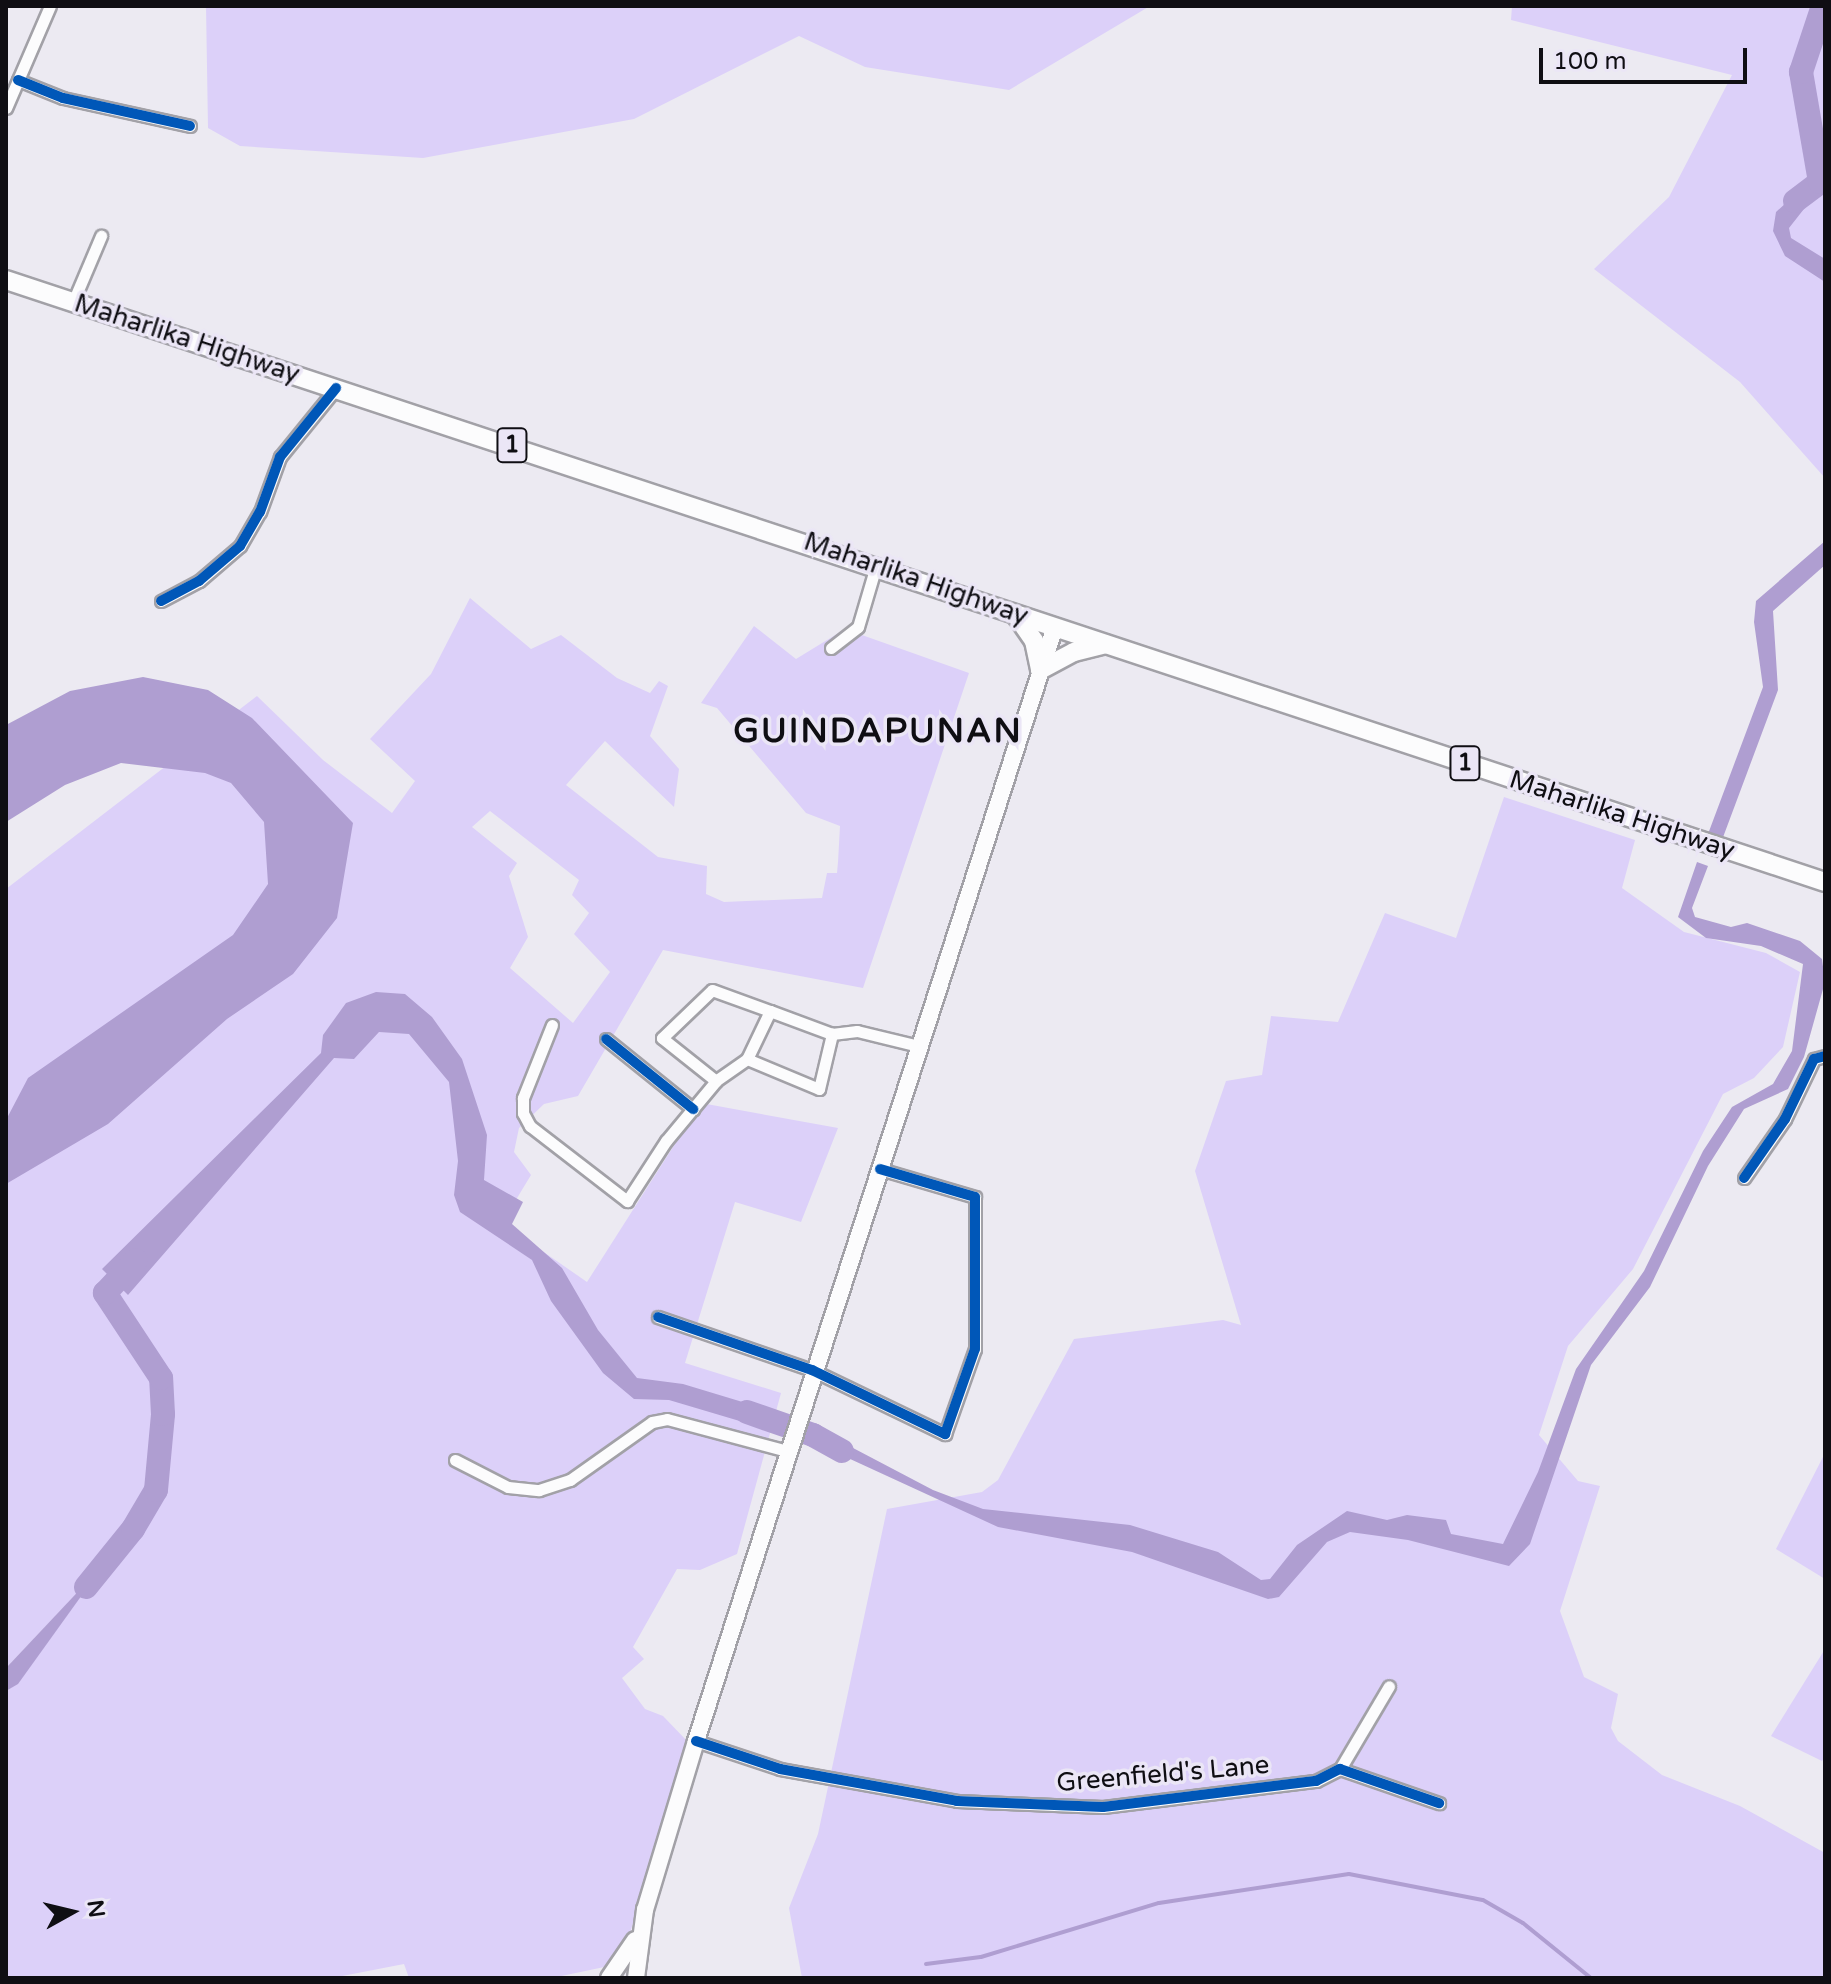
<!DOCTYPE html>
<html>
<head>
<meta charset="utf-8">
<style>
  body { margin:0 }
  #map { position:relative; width:1831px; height:1984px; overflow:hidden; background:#eceaf2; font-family:"Varela Round",sans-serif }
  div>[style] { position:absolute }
  .green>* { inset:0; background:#dcd0f9 }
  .water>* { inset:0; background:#af9ed1 }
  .stream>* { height:4px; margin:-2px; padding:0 2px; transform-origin:2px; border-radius:2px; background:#af9ed1 }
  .river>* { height:24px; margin:-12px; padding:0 12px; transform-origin:12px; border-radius:12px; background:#af9ed1 }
  .roads { filter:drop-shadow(2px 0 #a2a1a7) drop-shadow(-2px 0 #a2a1a7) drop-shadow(0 2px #a2a1a7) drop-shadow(0 -2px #a2a1a7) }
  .minor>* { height:11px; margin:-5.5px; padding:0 5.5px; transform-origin:5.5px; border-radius:5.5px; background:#fcfcfd }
  .secondary>* { height:16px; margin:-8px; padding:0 8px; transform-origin:8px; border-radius:8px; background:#fcfcfd }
  .trunk>* { height:18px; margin:-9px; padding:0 9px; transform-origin:9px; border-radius:9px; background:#fcfcfd }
  .cycleway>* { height:10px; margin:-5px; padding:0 5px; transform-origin:5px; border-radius:5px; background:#0057b8 }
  span { translate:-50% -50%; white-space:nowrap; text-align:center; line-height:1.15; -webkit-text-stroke:7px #ebe6f6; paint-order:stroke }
  .shield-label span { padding:2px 6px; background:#ebe6f6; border:2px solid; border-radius:6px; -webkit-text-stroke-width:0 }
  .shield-label { font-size:24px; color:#0f0e13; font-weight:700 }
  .street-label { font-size:26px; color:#0f0e13 }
  .district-label { font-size:34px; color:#0f0e13; font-weight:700; letter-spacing:2px }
  .frame { position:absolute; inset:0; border:8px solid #0f0e13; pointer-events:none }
  .north { position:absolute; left:32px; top:1872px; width:80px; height:80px; -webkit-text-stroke:6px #ebe6f6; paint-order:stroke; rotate:82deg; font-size:22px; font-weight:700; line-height:32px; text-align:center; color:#0f0e13 }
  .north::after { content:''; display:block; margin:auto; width:28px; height:36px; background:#0f0e13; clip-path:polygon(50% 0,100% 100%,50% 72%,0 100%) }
  .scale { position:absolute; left:1539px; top:48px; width:208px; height:36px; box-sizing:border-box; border:4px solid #0f0e13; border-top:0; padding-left:10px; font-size:24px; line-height:28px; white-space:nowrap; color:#0f0e13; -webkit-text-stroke:6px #ebe6f6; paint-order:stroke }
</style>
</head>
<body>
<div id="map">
  <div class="green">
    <i style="clip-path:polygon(206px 6px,1150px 6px,1009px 90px,865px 67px,799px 36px,634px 119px,423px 158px,240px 146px,208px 128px)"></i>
    <i style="clip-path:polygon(1512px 6px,1825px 6px,1825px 478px,1740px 382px,1594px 269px,1669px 197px,1732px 75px,1511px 20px)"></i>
    <i style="clip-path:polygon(evenodd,470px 598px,531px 649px,561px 635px,617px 678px,650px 693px,659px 681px,668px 686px,650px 736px,679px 769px,674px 807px,605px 741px,566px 785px,658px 857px,707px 866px,706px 894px,724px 902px,822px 898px,827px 873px,837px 873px,838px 862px,840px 826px,806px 813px,717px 708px,701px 703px,754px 626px,796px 659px,845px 629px,969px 673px,863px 988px,663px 950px,578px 1096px,544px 1104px,519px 1128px,514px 1152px,531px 1175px,502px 1223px,587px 1282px,701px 1103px,838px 1128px,801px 1222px,735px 1202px,685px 1363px,781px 1393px,737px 1554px,700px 1570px,677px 1569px,633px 1647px,644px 1659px,622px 1678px,645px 1709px,663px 1716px,688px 1742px,626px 1946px,609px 1966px,552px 1978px,409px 1978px,404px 1964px,332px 1978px,6px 1978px,6px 1691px,18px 1683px,99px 1570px,6px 1668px,6px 889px,257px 696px,323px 760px,392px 813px,415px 781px,370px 739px,431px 674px,470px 598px,490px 811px,579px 880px,572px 895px,589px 913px,574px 934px,610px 972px,573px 1023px,510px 968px,528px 937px,509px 876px,517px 863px,472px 827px,490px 811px)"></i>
    <i style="clip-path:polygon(1504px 797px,1635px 840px,1622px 888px,1684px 932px,1766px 953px,1800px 972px,1783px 1047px,1754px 1078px,1723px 1094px,1633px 1269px,1568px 1346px,1539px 1435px,1578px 1481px,1600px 1486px,1560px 1611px,1584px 1677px,1618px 1694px,1611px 1728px,1618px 1741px,1662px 1775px,1740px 1806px,1825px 1853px,1825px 1978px,802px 1978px,789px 1908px,818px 1834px,887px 1509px,982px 1492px,998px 1480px,1074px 1339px,1223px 1320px,1241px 1325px,1195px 1171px,1226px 1081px,1262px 1075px,1271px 1016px,1338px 1022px,1385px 913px,1456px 938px)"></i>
    <i style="clip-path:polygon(1825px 1453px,1825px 1579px,1776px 1549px)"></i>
    <i style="clip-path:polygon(1825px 1649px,1825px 1757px,1822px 1761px,1771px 1736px)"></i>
  </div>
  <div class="water">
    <i style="clip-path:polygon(1809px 182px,1822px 186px,1789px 228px,1791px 238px,1825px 259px,1825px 282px,1785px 256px,1773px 231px,1776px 212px)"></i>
    <i style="clip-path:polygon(1825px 541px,1825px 565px,1773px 611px,1778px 690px,1722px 840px,1708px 834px,1763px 687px,1754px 622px,1756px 601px)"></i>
    <i style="clip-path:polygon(143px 677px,208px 690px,252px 718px,353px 823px,337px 918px,293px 974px,227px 1019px,108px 1124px,6px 1184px,6px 1120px,28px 1078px,233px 935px,268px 884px,264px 822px,231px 783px,205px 773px,121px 763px,65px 785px,6px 822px,6px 725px,70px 691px)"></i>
    <i style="clip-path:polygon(1697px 862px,1708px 866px,1692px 908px,1695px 917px,1731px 927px,1747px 923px,1800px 941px,1822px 959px,1825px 982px,1804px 1057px,1788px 1089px,1744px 1109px,1708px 1166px,1650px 1287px,1591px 1365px,1530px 1544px,1509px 1566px,1408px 1540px,1350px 1532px,1327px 1542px,1279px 1597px,1268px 1599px,1132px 1552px,998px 1527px,811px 1441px,815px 1428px,933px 1490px,983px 1509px,1130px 1525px,1218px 1552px,1261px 1580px,1270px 1579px,1297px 1545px,1347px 1511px,1387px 1520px,1407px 1515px,1446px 1520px,1451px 1534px,1503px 1544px,1538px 1472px,1576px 1369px,1644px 1271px,1703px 1151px,1732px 1107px,1773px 1084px,1792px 1051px,1803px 964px,1761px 946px,1706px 938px,1678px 917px)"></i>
    <i style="clip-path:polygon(376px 992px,405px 994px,432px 1017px,462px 1059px,487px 1135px,484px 1180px,523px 1202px,512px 1224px,562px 1268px,598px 1330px,637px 1378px,683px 1384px,779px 1413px,773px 1431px,669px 1400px,634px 1399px,603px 1373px,551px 1301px,532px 1260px,460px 1212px,454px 1195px,458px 1161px,449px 1082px,409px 1034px,379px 1032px,354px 1059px,334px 1058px,128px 1295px,102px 1269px,321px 1053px,323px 1035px,346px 1003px)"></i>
    <i style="clip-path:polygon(105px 1563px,18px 1684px,6px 1691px,6px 1668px)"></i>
  </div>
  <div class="stream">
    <i style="left:926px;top:1964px;width:55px;rotate:-7.3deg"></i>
    <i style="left:981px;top:1957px;width:186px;rotate:-16.9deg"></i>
    <i style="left:1159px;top:1903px;width:192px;rotate:-8.7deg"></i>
    <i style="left:1349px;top:1874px;width:136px;rotate:11deg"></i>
    <i style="left:1483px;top:1900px;width:46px;rotate:29.9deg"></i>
    <i style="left:1523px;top:1923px;width:87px;rotate:39deg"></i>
  </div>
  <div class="river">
    <i style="left:1795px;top:201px;width:31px;rotate:-37deg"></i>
    <i style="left:1820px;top:182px;width:112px;rotate:-99.8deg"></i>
    <i style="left:1801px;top:72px;width:70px;rotate:-71.6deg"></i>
    <i style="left:747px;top:1412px;width:70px;rotate:19.2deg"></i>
    <i style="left:813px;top:1435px;width:33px;rotate:29deg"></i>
    <i style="left:86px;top:1587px;width:75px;rotate:-51deg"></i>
    <i style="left:133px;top:1529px;width:45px;rotate:-59.5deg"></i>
    <i style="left:156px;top:1490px;width:76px;rotate:-84.7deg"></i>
    <i style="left:163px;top:1414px;width:36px;rotate:-93deg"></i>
    <i style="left:161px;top:1378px;width:102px;rotate:-123.4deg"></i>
    <i style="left:105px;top:1293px;width:45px;rotate:-46.8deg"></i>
  </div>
  <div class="roads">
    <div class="minor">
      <i style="left:18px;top:80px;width:48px;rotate:21.8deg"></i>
      <i style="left:63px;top:98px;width:130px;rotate:12.4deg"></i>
      <i style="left:6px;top:108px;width:111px;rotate:-66.7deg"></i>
      <i style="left:73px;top:302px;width:72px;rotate:-67deg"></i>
      <i style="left:161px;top:601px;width:43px;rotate:-27.8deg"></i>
      <i style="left:199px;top:581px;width:54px;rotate:-40.5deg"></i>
      <i style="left:240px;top:546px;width:39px;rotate:-60deg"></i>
      <i style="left:260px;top:512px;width:59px;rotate:-70deg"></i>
      <i style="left:280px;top:457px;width:89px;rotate:-50.9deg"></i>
      <i style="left:831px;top:648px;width:34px;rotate:-38deg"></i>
      <i style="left:858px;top:627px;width:64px;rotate:-73.6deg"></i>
      <i style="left:770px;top:1011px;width:53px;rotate:115.6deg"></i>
      <i style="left:747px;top:1059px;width:38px;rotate:145deg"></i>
      <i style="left:716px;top:1081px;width:69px;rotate:-141.5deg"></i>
      <i style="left:662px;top:1038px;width:69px;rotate:-43.8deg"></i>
      <i style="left:712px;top:990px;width:62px;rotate:19.9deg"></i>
      <i style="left:770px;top:1011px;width:66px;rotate:20.4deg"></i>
      <i style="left:832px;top:1034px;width:25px;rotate:-7deg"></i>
      <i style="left:857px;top:1031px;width:64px;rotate:13.6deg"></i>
      <i style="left:552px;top:1025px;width:79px;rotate:111.7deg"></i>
      <i style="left:523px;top:1098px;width:15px;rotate:90deg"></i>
      <i style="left:523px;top:1113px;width:15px;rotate:62deg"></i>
      <i style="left:530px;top:1126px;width:123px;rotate:37.7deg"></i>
      <i style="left:627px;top:1201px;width:72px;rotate:-57deg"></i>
      <i style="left:666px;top:1141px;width:78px;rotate:-50.2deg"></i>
      <i style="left:606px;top:1039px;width:112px;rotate:38.8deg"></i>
      <i style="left:747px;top:1059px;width:78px;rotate:22.6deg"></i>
      <i style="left:819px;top:1089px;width:57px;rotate:-76.7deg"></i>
      <i style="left:1744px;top:1178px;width:72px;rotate:-55.2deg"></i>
      <i style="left:1785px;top:1119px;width:67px;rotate:-64.2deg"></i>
      <i style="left:1814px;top:1059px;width:11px;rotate:-15deg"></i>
      <i style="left:658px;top:1317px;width:163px;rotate:19deg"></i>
      <i style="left:812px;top:1370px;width:148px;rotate:25.7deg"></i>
      <i style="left:945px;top:1434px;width:90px;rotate:-70.6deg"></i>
      <i style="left:975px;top:1349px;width:152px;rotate:-90deg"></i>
      <i style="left:975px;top:1197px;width:99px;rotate:-163.6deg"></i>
      <i style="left:455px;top:1460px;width:59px;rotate:27deg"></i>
      <i style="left:508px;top:1487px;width:31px;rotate:6deg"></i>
      <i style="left:539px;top:1490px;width:33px;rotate:-18deg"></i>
      <i style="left:570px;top:1480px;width:100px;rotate:-35.3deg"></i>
      <i style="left:652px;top:1422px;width:15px;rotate:-11deg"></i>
      <i style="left:667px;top:1419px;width:124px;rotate:14.9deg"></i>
      <i style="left:696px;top:1741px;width:89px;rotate:18.4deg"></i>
      <i style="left:780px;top:1769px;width:180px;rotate:10.2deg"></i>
      <i style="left:957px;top:1801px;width:146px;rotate:2.4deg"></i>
      <i style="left:1103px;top:1807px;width:215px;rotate:-7deg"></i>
      <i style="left:1316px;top:1781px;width:27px;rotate:-27deg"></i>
      <i style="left:1340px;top:1769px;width:105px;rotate:19deg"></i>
      <i style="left:1340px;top:1769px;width:96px;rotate:-59.4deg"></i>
    </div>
    <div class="secondary">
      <i style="left:609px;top:1978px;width:46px;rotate:-55.6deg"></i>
      <i style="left:636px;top:1978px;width:69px;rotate:-82.5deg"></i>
      <i style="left:645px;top:1910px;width:177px;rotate:-73.2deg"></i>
      <i style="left:696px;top:1741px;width:1170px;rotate:-72.14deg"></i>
    </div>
    <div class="trunk">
      <i style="left:6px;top:280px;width:1916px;rotate:18.31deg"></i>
      <i style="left:1016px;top:615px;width:32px;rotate:55deg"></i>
      <i style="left:1034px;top:641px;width:30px;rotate:78deg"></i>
      <i style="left:1040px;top:670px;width:38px;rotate:-28deg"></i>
      <i style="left:1074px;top:652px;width:32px;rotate:-14deg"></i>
    </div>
  </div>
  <div class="cycleway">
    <i style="left:18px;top:80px;width:48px;rotate:21.8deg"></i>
    <i style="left:63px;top:98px;width:130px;rotate:12.4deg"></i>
    <i style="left:161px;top:601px;width:43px;rotate:-27.8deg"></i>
    <i style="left:199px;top:581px;width:54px;rotate:-40.5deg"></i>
    <i style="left:240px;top:546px;width:39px;rotate:-60deg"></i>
    <i style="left:260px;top:512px;width:59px;rotate:-70deg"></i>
    <i style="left:280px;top:457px;width:89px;rotate:-50.9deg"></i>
    <i style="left:606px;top:1039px;width:112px;rotate:38.8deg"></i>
    <i style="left:1744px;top:1178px;width:72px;rotate:-55.2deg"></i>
    <i style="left:1785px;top:1119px;width:67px;rotate:-64.2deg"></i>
    <i style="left:1814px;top:1059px;width:11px;rotate:-15deg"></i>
    <i style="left:658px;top:1317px;width:163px;rotate:19deg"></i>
    <i style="left:812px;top:1370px;width:148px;rotate:25.7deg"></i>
    <i style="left:945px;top:1434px;width:90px;rotate:-70.6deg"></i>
    <i style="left:975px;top:1349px;width:152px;rotate:-90deg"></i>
    <i style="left:975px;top:1197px;width:99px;rotate:-163.6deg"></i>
    <i style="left:696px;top:1741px;width:89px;rotate:18.4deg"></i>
    <i style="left:780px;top:1769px;width:180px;rotate:10.2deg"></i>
    <i style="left:957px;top:1801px;width:146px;rotate:2.4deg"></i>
    <i style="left:1103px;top:1807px;width:215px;rotate:-7deg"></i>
    <i style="left:1316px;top:1781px;width:27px;rotate:-27deg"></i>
    <i style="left:1340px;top:1769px;width:105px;rotate:19deg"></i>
  </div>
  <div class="shield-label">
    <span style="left:512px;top:445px">1</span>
    <span style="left:1465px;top:763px">1</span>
  </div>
  <div class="street-label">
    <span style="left:187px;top:339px;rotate:18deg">Maharlika Highway</span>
    <span style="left:916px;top:579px;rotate:19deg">Maharlika Highway</span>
    <span style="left:1622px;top:815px;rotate:18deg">Maharlika Highway</span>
    <span style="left:1163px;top:1774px;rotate:-5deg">Greenfield's Lane</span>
  </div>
  <div class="district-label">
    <span style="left:878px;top:732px">GUINDAPUNAN</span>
  </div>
  <div class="frame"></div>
  <div class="north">N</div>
  <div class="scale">100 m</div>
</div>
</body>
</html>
